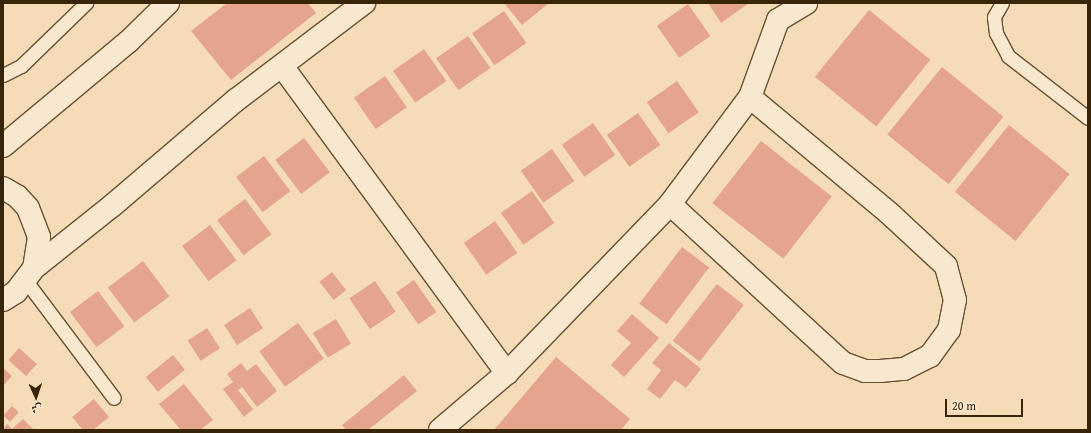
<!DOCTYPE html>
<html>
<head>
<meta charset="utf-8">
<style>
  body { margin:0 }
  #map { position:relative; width:1091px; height:433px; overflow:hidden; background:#f6dcb6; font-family:"Gentium Book Plus",Amiri,serif }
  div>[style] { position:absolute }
  .building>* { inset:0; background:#e5a58d; transform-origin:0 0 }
  .roads { filter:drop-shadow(1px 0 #685234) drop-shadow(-1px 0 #685234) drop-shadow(0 1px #685234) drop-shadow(0 -1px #685234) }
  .service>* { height:13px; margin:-6.5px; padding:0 6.5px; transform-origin:6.5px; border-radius:6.5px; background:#f9e8d0 }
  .minor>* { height:22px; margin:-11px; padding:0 11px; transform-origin:11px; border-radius:11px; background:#f9e8d0 }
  span { translate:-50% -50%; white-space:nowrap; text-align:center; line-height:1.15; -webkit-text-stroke:3.5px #f9e8d0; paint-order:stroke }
  .frame { position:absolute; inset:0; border:4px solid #382408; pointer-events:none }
  .north { position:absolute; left:16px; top:377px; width:40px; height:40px; -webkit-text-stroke:3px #f9e8d0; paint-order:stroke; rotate:177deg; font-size:11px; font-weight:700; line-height:16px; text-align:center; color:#382408 }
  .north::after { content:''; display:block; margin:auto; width:14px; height:18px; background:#382408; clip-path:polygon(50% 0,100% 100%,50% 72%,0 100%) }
  .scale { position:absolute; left:945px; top:399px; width:78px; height:18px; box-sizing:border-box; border:2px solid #382408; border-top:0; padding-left:5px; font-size:12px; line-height:14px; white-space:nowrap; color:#382408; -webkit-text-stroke:3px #f9e8d0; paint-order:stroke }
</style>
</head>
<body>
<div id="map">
  <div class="building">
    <i style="clip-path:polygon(227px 3px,308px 3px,316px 13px,231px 80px,191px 31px)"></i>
    <i style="clip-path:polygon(504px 3px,549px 3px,522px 25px)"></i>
    <i style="clip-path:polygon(708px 3px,749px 3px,721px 23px)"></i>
    <i style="left:688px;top:4px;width:39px;height:38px;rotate:55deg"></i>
    <i style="left:869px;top:10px;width:79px;height:86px;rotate:39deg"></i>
    <i style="left:504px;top:11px;width:39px;height:39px;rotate:55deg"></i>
    <i style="left:468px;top:36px;width:39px;height:39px;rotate:55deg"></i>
    <i style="left:424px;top:49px;width:39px;height:38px;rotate:55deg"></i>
    <i style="left:942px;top:67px;width:79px;height:87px;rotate:39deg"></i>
    <i style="left:385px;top:76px;width:38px;height:38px;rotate:55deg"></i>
    <i style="left:677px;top:81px;width:38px;height:37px;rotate:55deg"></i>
    <i style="left:638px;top:113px;width:39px;height:38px;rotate:55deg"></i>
    <i style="left:593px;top:123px;width:39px;height:38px;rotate:55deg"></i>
    <i style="left:1009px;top:125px;width:78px;height:86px;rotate:39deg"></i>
    <i style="left:304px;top:138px;width:43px;height:36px;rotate:53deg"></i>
    <i style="left:761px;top:141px;width:90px;height:79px;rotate:38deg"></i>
    <i style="left:552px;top:149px;width:39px;height:38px;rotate:55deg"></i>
    <i style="left:264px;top:156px;width:44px;height:35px;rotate:53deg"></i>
    <i style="left:532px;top:191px;width:39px;height:38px;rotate:55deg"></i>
    <i style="left:245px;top:199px;width:44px;height:35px;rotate:53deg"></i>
    <i style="left:495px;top:221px;width:39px;height:38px;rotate:55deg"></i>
    <i style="left:210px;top:225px;width:44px;height:35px;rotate:53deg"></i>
    <i style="left:682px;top:247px;width:34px;height:71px;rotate:37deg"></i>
    <i style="left:143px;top:261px;width:44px;height:44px;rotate:53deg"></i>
    <i style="left:332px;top:272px;width:23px;height:16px;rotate:52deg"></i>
    <i style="left:414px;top:280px;width:39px;height:22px;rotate:55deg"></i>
    <i style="left:375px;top:281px;width:37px;height:31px;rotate:56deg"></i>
    <i style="left:717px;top:284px;width:34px;height:72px;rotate:38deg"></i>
    <i style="left:98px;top:291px;width:44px;height:35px;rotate:53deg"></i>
    <i style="left:250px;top:308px;width:24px;height:31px;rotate:57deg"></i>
    <i style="clip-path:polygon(632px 314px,659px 338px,624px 377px,611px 365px,631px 343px,617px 331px)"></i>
    <i style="left:336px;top:319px;width:29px;height:27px;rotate:59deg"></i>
    <i style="left:298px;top:323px;width:44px;height:48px;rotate:54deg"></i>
    <i style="left:207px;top:328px;width:24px;height:23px;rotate:57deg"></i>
    <i style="clip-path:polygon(669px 343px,701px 369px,686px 388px,675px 380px,660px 399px,647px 389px,661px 370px,652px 363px)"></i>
    <i style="left:19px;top:348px;width:24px;height:16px;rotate:42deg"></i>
    <i style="left:173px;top:355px;width:19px;height:35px;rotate:51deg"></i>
    <i style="clip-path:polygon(556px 357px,630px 419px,621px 430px,494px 430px)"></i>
    <i style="clip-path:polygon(241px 363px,247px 371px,256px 364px,277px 391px,257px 407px,242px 387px,238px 390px,253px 409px,244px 417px,223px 389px,233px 382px,227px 374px)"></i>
    <i style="clip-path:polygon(3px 368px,12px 376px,3px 386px)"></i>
    <i style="clip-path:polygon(404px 375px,417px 391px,368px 430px,346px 430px,342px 425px)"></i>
    <i style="clip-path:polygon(184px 384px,213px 420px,200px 430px,181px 430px,159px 404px)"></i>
    <i style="clip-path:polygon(94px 399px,109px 417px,93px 430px,83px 430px,72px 417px)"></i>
    <i style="left:12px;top:406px;width:9px;height:13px;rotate:41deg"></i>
    <i style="clip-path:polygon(23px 419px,34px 430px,3px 430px,7px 424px,12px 429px)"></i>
  </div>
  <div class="roads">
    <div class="service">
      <i style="left:1002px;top:3px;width:16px;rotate:120deg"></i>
      <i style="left:994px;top:17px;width:16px;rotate:83deg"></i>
      <i style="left:996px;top:33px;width:26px;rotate:62deg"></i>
      <i style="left:1008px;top:56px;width:101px;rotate:37.8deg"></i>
      <i style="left:3px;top:75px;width:20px;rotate:-27deg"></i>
      <i style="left:21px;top:66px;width:91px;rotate:-44.1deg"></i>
      <i style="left:26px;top:281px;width:146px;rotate:53.1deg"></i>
    </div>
    <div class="minor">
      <i style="left:282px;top:66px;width:381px;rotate:53.8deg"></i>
      <i style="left:3px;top:146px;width:163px;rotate:-39.8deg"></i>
      <i style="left:128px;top:42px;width:56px;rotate:-44.3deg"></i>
      <i style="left:3px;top:188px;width:16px;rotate:30deg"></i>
      <i style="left:17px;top:196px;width:16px;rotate:47deg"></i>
      <i style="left:28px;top:208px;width:31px;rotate:69deg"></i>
      <i style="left:39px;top:237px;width:31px;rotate:99deg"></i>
      <i style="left:34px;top:268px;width:30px;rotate:127deg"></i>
      <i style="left:16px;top:292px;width:15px;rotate:148deg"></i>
      <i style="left:670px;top:204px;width:235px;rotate:42.6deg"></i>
      <i style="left:843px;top:363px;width:23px;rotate:20deg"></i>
      <i style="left:865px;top:371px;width:15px"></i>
      <i style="left:880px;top:371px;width:24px;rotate:-5deg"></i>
      <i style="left:904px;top:369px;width:29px;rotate:-27deg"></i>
      <i style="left:930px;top:356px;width:32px;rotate:-54deg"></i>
      <i style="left:949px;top:330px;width:31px;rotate:-79deg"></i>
      <i style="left:955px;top:300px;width:35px;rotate:-105deg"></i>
      <i style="left:946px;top:266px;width:78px;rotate:-137.1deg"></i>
      <i style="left:889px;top:213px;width:181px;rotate:-140.2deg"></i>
      <i style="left:34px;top:268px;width:101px;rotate:-38.6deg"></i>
      <i style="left:113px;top:205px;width:162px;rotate:-40.5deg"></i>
      <i style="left:236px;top:100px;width:161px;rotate:-37.2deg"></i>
      <i style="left:440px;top:430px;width:88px;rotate:-40.4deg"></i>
      <i style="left:507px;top:373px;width:235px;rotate:-46deg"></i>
      <i style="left:670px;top:204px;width:134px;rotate:-53.2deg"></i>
      <i style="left:750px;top:97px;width:82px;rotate:-70deg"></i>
      <i style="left:778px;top:20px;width:33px;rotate:-31deg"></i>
    </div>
  </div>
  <div class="frame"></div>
  <div class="north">ش</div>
  <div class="scale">20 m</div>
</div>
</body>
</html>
